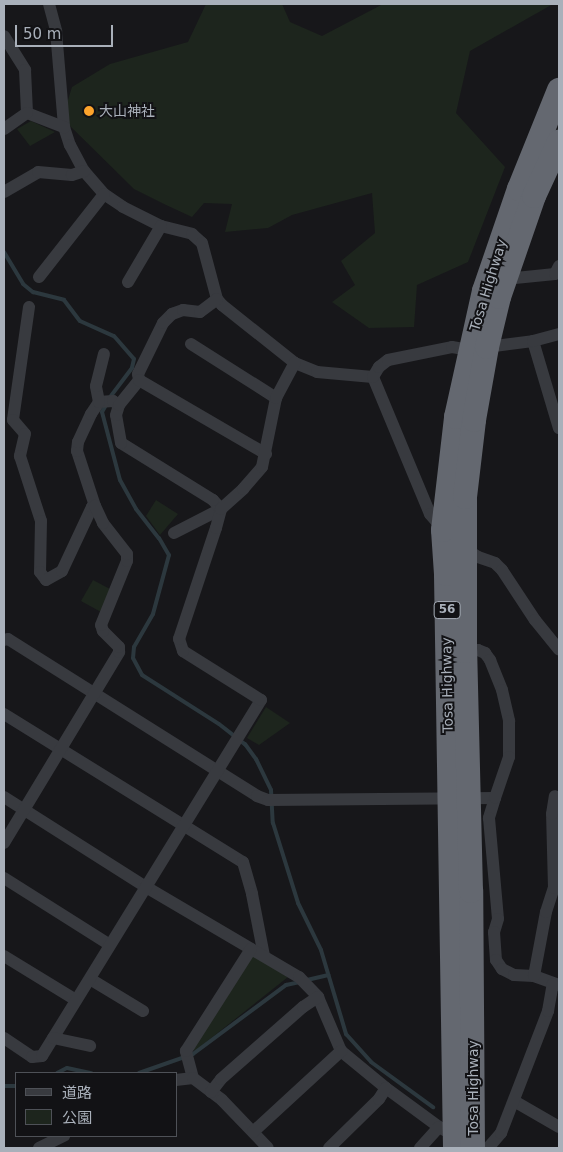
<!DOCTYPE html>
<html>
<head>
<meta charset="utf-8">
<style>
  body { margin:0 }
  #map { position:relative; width:563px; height:1152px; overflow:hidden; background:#17171a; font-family:"DejaVu Sans","Noto Sans JP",sans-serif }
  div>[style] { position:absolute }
  .green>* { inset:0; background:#1d251d }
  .stream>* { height:4px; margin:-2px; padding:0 2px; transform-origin:2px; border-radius:2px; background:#2c383e }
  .street>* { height:12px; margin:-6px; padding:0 6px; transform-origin:6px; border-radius:6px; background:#383a3f }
  .highway>* { height:24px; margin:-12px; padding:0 12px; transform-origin:12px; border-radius:12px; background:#646870 }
  .dots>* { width:14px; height:14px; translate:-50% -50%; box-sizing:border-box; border:2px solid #121215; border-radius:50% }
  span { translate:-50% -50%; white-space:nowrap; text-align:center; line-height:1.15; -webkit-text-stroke:4px #121215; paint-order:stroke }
  .shield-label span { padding:1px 4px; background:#121215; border:1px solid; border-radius:4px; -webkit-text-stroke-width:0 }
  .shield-label { font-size:12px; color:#a9b0ba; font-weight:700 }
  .poi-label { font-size:14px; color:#a9b0ba }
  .left { translate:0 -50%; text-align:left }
  .street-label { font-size:14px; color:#a9b0ba }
  .frame { position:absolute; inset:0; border:5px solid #a9b0ba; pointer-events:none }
  .legend { position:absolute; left:15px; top:1072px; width:162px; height:65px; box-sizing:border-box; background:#121215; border:1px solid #4e5157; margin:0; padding:6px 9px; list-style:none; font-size:15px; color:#a9b0ba }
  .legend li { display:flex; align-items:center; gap:10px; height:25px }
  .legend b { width:25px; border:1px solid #4e5157 }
  .scale { position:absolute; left:15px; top:25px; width:98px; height:22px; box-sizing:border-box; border:2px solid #a9b0ba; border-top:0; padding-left:6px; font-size:15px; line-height:18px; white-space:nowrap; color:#a9b0ba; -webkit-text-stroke:4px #121215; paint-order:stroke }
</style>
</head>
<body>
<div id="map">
  <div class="green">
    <i style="clip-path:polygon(206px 4px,282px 4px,290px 22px,322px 36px,383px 4px,553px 4px,470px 51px,456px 113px,505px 167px,468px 262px,417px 285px,414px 327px,369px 328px,332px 302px,355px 285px,341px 261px,375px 233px,372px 193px,292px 215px,268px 228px,225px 232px,232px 204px,204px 203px,192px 217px,164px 204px,134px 189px,69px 125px,67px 103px,72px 87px,110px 64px,188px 42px)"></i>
    <i style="clip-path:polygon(31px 121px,55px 132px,30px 146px,17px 129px)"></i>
    <i style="clip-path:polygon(156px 500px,178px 514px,160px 535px,146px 516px)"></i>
    <i style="clip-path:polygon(93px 580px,110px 589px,101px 612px,81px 601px)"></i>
    <i style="clip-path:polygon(266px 707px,290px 723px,259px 745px,247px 738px)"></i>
    <i style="clip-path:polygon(253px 955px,288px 977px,195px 1051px,192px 1049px)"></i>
  </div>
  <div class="stream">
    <i style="left:4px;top:252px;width:37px;rotate:59deg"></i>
    <i style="left:23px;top:284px;width:13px;rotate:39deg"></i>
    <i style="left:33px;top:292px;width:32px;rotate:14deg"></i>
    <i style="left:64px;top:300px;width:26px;rotate:53deg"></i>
    <i style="left:80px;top:321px;width:37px;rotate:24deg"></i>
    <i style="left:114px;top:336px;width:30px;rotate:49deg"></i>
    <i style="left:134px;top:359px;width:9px;rotate:103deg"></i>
    <i style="left:132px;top:368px;width:39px;rotate:127deg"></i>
    <i style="left:106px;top:405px;width:8px;rotate:120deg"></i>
    <i style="left:102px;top:412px;width:70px;rotate:75.2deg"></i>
    <i style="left:120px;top:480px;width:33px;rotate:61deg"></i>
    <i style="left:136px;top:509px;width:37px;rotate:52deg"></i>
    <i style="left:159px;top:538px;width:20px;rotate:60deg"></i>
    <i style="left:169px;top:555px;width:61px;rotate:105.2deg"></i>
    <i style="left:153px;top:614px;width:38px;rotate:120deg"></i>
    <i style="left:134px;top:647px;width:11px;rotate:95deg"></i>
    <i style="left:133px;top:658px;width:19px;rotate:62deg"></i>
    <i style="left:142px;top:675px;width:91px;rotate:32.5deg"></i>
    <i style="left:219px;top:724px;width:33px;rotate:38deg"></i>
    <i style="left:245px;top:744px;width:19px;rotate:54deg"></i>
    <i style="left:256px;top:759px;width:34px;rotate:64deg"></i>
    <i style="left:271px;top:790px;width:33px;rotate:87deg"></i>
    <i style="left:273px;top:823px;width:84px;rotate:72.6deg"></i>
    <i style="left:298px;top:903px;width:52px;rotate:63.9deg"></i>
    <i style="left:321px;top:950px;width:88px;rotate:73.4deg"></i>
    <i style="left:346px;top:1034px;width:38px;rotate:48deg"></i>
    <i style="left:371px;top:1062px;width:77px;rotate:36deg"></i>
    <i style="left:307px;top:980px;width:22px;rotate:-13deg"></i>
    <i style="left:57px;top:1073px;width:11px;rotate:-27deg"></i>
    <i style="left:67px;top:1068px;width:25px;rotate:12deg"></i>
    <i style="left:139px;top:1073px;width:57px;rotate:-19.4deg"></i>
    <i style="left:193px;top:1054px;width:116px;rotate:-36.6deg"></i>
    <i style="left:286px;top:985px;width:14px;rotate:-12deg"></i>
    <i style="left:4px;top:1086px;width:12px"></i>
  </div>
  <div class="street">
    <i style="left:49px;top:4px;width:28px;rotate:75deg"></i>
    <i style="left:56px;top:31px;width:96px;rotate:85.2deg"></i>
    <i style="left:64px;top:127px;width:19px;rotate:72deg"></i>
    <i style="left:70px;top:145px;width:30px;rotate:62deg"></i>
    <i style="left:84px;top:171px;width:30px;rotate:49deg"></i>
    <i style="left:104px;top:194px;width:23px;rotate:34deg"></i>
    <i style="left:123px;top:207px;width:42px;rotate:26.6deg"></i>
    <i style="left:161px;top:226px;width:32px;rotate:14deg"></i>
    <i style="left:192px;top:234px;width:13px;rotate:42deg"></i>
    <i style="left:202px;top:243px;width:58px;rotate:75deg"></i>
    <i style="left:217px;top:299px;width:8px;rotate:50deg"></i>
    <i style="left:222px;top:305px;width:93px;rotate:38.5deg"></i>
    <i style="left:295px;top:363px;width:24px;rotate:22deg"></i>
    <i style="left:317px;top:372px;width:56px;rotate:5.1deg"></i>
    <i style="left:4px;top:36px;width:40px;rotate:58deg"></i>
    <i style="left:25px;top:70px;width:43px;rotate:87.3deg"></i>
    <i style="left:27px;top:113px;width:40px;rotate:21deg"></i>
    <i style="left:4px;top:129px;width:28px;rotate:-35deg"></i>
    <i style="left:4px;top:192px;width:39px;rotate:-30deg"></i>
    <i style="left:38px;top:172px;width:34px;rotate:5deg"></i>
    <i style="left:72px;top:175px;width:13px;rotate:-18deg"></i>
    <i style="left:39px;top:277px;width:105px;rotate:-51.9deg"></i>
    <i style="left:506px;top:279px;width:49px;rotate:-5.8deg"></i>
    <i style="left:555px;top:274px;width:9px;rotate:-63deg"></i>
    <i style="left:128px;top:282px;width:65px;rotate:-59.5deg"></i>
    <i style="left:29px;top:307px;width:114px;rotate:98.1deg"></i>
    <i style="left:13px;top:420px;width:18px;rotate:49deg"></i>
    <i style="left:25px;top:434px;width:23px;rotate:103deg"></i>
    <i style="left:20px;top:456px;width:68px;rotate:72.1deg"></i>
    <i style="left:41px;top:521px;width:51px;rotate:91.1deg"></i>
    <i style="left:40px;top:572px;width:10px;rotate:53deg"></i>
    <i style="left:46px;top:580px;width:18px;rotate:-29deg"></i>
    <i style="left:62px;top:571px;width:71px;rotate:-64.9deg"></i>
    <i style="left:92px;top:507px;width:3px;rotate:-18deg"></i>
    <i style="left:95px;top:506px;width:58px;rotate:-108.1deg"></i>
    <i style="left:77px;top:451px;width:9px;rotate:-84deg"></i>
    <i style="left:78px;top:442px;width:31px;rotate:-65deg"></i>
    <i style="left:91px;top:414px;width:14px;rotate:-56deg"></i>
    <i style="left:99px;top:402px;width:14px;rotate:-4deg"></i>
    <i style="left:113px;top:401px;width:7px;rotate:34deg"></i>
    <i style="left:533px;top:341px;width:91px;rotate:73.4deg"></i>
    <i style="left:191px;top:344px;width:101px;rotate:32.4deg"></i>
    <i style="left:487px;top:347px;width:46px;rotate:-7.4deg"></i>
    <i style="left:533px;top:341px;width:27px;rotate:-15deg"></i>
    <i style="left:373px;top:377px;width:148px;rotate:67.4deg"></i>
    <i style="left:430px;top:514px;width:20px;rotate:49deg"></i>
    <i style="left:373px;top:377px;width:12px;rotate:-59deg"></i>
    <i style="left:379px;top:367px;width:11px;rotate:-38deg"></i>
    <i style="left:388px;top:360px;width:65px;rotate:-11.5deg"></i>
    <i style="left:452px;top:347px;width:17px;rotate:10deg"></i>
    <i style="left:139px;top:380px;width:6px;rotate:-99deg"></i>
    <i style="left:138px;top:374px;width:57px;rotate:-63.9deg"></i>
    <i style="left:163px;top:323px;width:13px;rotate:-45deg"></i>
    <i style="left:172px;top:314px;width:12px;rotate:-20deg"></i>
    <i style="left:183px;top:310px;width:17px;rotate:7deg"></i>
    <i style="left:200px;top:312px;width:21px;rotate:-37deg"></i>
    <i style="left:99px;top:402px;width:16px;rotate:-101deg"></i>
    <i style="left:96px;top:386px;width:33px;rotate:-76deg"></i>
    <i style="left:174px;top:533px;width:53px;rotate:-27.1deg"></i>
    <i style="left:221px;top:509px;width:12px;rotate:-132deg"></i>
    <i style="left:213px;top:500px;width:108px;rotate:-148.2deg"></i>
    <i style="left:121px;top:443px;width:28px;rotate:-100deg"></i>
    <i style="left:116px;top:415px;width:10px;rotate:-73deg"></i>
    <i style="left:119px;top:405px;width:32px;rotate:-51deg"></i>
    <i style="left:139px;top:380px;width:147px;rotate:30.2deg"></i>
    <i style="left:463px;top:547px;width:18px;rotate:34deg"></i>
    <i style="left:478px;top:557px;width:18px;rotate:19deg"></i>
    <i style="left:495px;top:563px;width:10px;rotate:45deg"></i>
    <i style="left:502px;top:570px;width:60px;rotate:56.6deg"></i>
    <i style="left:535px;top:620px;width:38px;rotate:51deg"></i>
    <i style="left:4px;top:640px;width:4px;rotate:-14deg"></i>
    <i style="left:8px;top:639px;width:294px;rotate:32.2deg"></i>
    <i style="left:257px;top:796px;width:12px;rotate:20deg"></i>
    <i style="left:268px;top:800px;width:227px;rotate:-0.5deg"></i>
    <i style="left:495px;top:798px;width:21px;rotate:107deg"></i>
    <i style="left:489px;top:818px;width:101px;rotate:84.9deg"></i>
    <i style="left:498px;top:919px;width:14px;rotate:107deg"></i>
    <i style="left:494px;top:932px;width:28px;rotate:86deg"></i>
    <i style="left:496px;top:960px;width:11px;rotate:56deg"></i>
    <i style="left:502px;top:969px;width:13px;rotate:27deg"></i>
    <i style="left:514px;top:975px;width:20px;rotate:3deg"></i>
    <i style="left:534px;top:976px;width:27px;rotate:20deg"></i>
    <i style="left:465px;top:651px;width:13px;rotate:-4deg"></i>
    <i style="left:478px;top:650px;width:8px;rotate:23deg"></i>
    <i style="left:485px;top:653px;width:9px;rotate:54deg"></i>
    <i style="left:490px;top:660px;width:32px;rotate:68deg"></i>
    <i style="left:502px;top:690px;width:32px;rotate:77deg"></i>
    <i style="left:509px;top:721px;width:36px;rotate:90deg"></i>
    <i style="left:509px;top:757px;width:43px;rotate:108.9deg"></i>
    <i style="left:4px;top:714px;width:281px;rotate:31.8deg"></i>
    <i style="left:243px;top:862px;width:33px;rotate:74deg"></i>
    <i style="left:252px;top:894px;width:63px;rotate:79deg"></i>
    <i style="left:4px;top:797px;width:168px;rotate:32.4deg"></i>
    <i style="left:146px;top:887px;width:178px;rotate:30.5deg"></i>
    <i style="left:299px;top:977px;width:28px;rotate:46deg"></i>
    <i style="left:318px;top:997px;width:59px;rotate:66.9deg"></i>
    <i style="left:341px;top:1051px;width:58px;rotate:39.4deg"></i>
    <i style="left:386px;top:1088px;width:66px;rotate:36.3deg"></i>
    <i style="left:439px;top:1127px;width:21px;rotate:29deg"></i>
    <i style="left:4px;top:843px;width:223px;rotate:-58.9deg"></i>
    <i style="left:119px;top:652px;width:5px;rotate:-90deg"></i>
    <i style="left:119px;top:647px;width:23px;rotate:-135deg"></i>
    <i style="left:103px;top:631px;width:6px;rotate:-108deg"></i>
    <i style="left:101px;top:625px;width:69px;rotate:-67.9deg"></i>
    <i style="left:127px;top:561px;width:7px;rotate:-90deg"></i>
    <i style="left:127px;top:554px;width:39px;rotate:-128deg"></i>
    <i style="left:103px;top:523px;width:19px;rotate:-115deg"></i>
    <i style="left:4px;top:878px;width:125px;rotate:32.3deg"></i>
    <i style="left:4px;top:956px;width:84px;rotate:31.4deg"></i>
    <i style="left:534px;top:976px;width:65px;rotate:-79.4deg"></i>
    <i style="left:546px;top:912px;width:25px;rotate:-72deg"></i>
    <i style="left:554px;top:888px;width:74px;rotate:-91.5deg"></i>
    <i style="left:552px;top:814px;width:18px;rotate:-81deg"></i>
    <i style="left:90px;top:979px;width:62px;rotate:31.1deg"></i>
    <i style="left:4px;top:1038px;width:34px;rotate:34deg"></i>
    <i style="left:32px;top:1057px;width:10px;rotate:-6deg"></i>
    <i style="left:42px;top:1056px;width:418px;rotate:-58.4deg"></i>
    <i style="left:261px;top:700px;width:92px;rotate:-147.9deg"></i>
    <i style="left:183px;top:651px;width:13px;rotate:-108deg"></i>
    <i style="left:179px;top:639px;width:117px;rotate:-71.6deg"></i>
    <i style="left:216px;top:528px;width:20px;rotate:-75deg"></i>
    <i style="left:221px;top:509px;width:30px;rotate:-42deg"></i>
    <i style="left:243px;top:489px;width:29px;rotate:-49deg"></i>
    <i style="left:262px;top:467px;width:70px;rotate:-78.5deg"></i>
    <i style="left:276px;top:398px;width:40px;rotate:-62deg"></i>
    <i style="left:53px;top:1038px;width:38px;rotate:12deg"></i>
    <i style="left:193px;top:1078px;width:28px;rotate:-105deg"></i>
    <i style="left:186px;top:1051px;width:121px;rotate:-57.5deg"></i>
    <i style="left:176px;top:1080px;width:17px;rotate:-7deg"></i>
    <i style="left:193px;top:1078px;width:36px;rotate:37deg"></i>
    <i style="left:222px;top:1100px;width:66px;rotate:46.2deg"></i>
    <i style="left:211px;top:1092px;width:16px;rotate:-52deg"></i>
    <i style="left:221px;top:1079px;width:109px;rotate:-41.3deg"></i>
    <i style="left:303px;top:1007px;width:18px;rotate:-34deg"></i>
    <i style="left:514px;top:1101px;width:52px;rotate:30deg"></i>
    <i style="left:253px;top:1132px;width:120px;rotate:-42.6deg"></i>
    <i style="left:39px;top:1148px;width:28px;rotate:-26deg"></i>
    <i style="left:329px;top:1148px;width:70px;rotate:-44.4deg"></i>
    <i style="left:379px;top:1099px;width:13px;rotate:-58deg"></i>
    <i style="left:420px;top:1148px;width:28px;rotate:-48deg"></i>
    <i style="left:488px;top:1148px;width:20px;rotate:-49deg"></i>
    <i style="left:501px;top:1133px;width:131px;rotate:-68.9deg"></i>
    <i style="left:548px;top:1011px;width:27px;rotate:-80deg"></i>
  </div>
  <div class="highway">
    <i style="left:455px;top:1148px;width:574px;rotate:-90.9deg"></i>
    <i style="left:446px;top:574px;width:44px;rotate:-93.9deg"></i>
    <i style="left:443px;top:530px;width:114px;rotate:-83.4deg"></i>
    <i style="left:456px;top:417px;width:129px;rotate:-77.5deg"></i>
    <i style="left:484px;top:291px;width:108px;rotate:-71.1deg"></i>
    <i style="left:519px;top:189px;width:107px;rotate:-68deg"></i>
    <i style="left:473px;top:1148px;width:257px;rotate:-90.4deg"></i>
    <i style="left:471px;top:891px;width:240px;rotate:-91.4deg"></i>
    <i style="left:465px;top:651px;width:154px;rotate:-90deg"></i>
    <i style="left:465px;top:497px;width:78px;rotate:-83.3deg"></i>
    <i style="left:474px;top:420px;width:74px;rotate:-79.9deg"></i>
    <i style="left:487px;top:347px;width:51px;rotate:-76.5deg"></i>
    <i style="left:499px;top:297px;width:107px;rotate:-70.9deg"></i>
    <i style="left:534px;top:196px;width:60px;rotate:-65.2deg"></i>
  </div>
  <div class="dots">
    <i style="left:89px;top:111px;background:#fda42c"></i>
  </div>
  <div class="shield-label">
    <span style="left:447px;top:610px">56</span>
  </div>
  <div class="poi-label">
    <span class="left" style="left:99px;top:111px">大山神社</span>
  </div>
  <div class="street-label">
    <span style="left:488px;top:285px;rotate:-73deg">Tosa Highway</span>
    <span style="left:447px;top:685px;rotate:-91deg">Tosa Highway</span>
    <span style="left:473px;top:1088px;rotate:-90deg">Tosa Highway</span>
  </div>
  <div class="frame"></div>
  <ul class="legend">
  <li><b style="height:6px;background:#383a3f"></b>道路</li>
  <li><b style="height:14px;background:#1d251d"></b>公園</li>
  </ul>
  <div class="scale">50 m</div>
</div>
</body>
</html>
